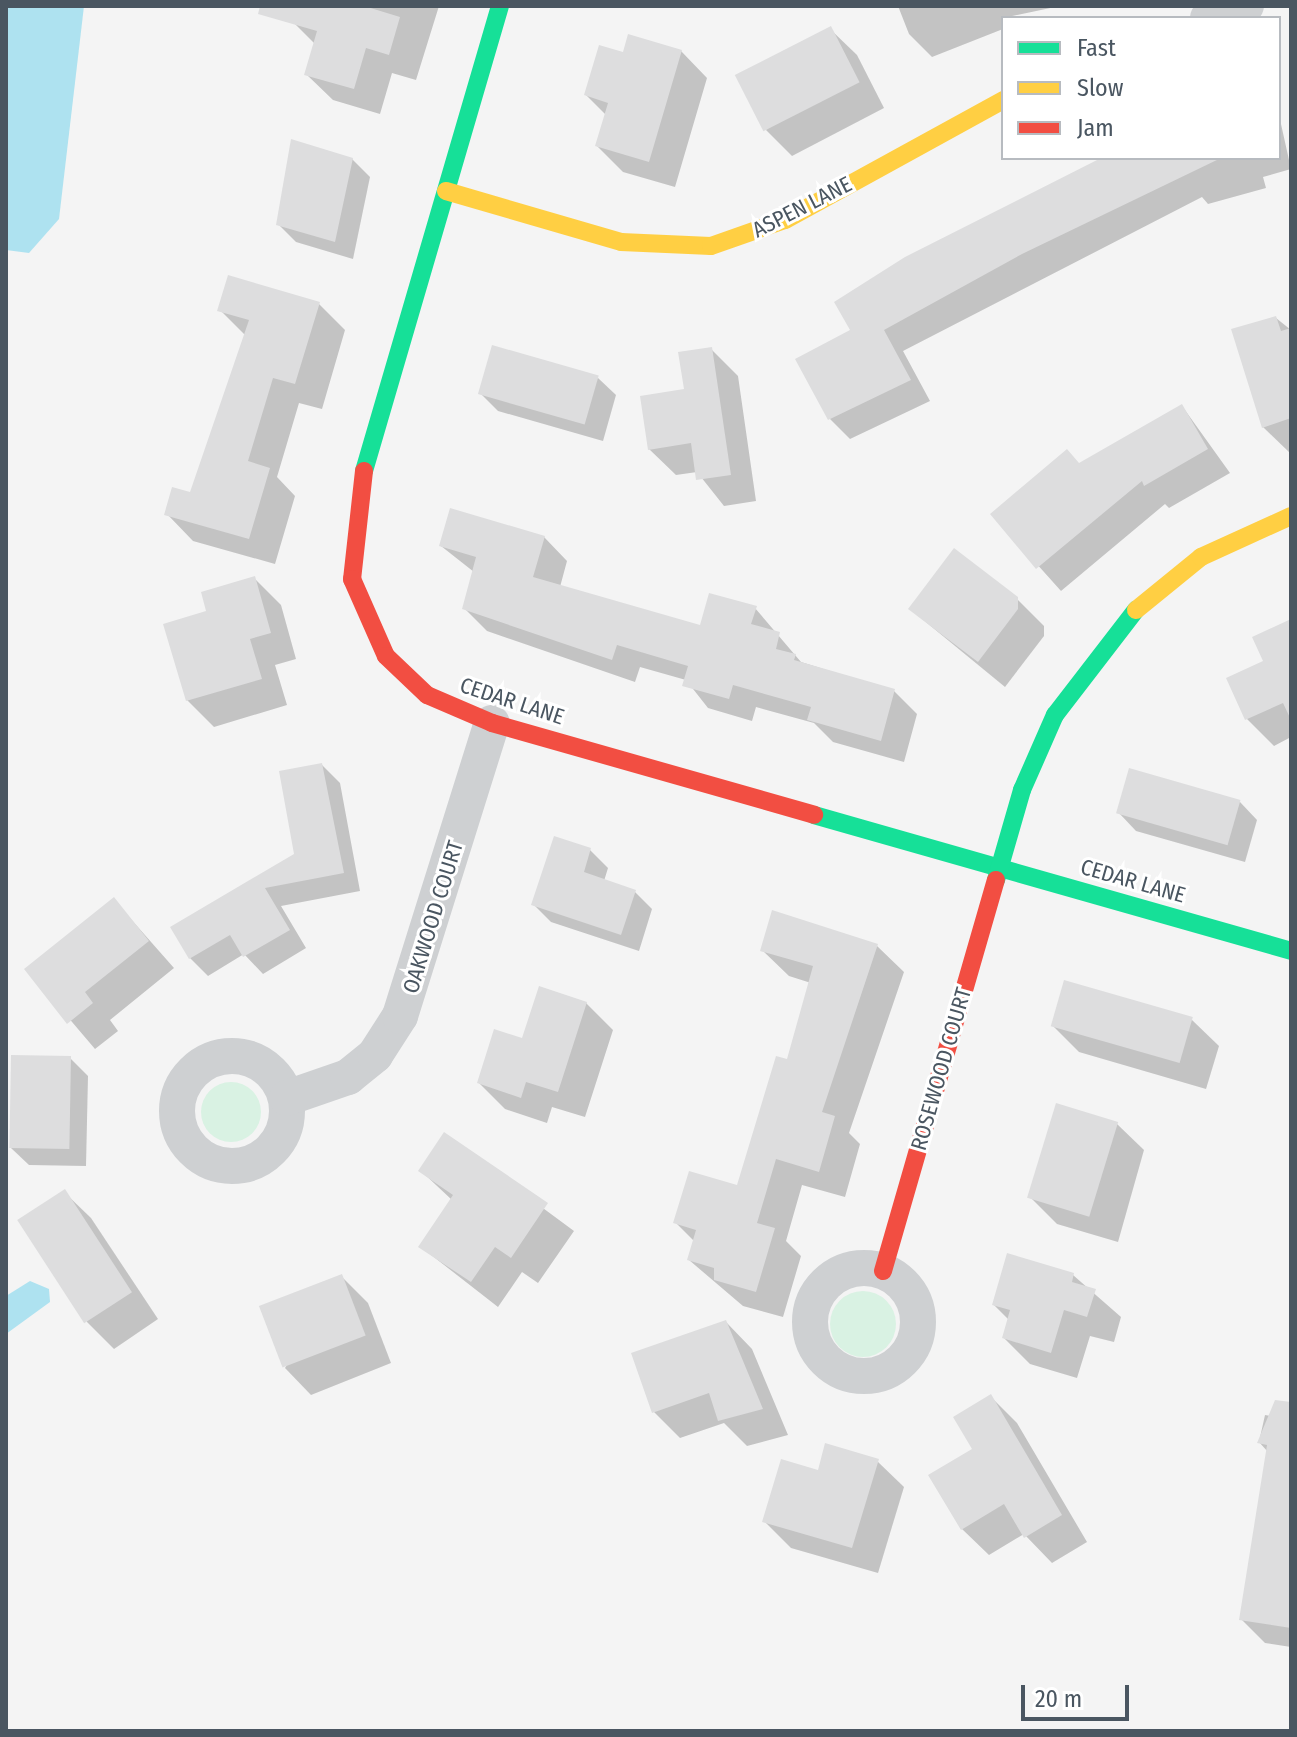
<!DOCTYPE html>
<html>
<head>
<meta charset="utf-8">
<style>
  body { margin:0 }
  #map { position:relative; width:1297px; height:1737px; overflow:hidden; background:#f4f4f4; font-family:"Fira Sans Condensed",sans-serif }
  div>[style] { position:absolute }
  .green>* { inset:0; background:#d9f2e3 }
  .round { border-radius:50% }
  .water>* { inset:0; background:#aee2f0 }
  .shadow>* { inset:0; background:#0003 }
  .building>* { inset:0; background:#ddddde; transform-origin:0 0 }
  .street>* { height:36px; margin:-18px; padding:0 18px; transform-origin:18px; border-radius:18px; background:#ced0d2 }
  .street>.ring { margin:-18px; padding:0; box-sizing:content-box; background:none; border:36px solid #ced0d2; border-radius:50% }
  .fast>* { height:18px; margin:-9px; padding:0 9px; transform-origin:9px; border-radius:9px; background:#16e098 }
  .slow>* { height:18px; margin:-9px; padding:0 9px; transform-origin:9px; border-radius:9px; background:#ffcf43 }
  .jam>* { height:18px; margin:-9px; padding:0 9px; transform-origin:9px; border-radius:9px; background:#f24e42 }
  span { translate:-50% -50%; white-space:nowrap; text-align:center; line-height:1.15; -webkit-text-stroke:6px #fff; paint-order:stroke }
  .street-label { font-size:22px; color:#4a5661 }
  .frame { position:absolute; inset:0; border:8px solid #4a5661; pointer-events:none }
  .legend { position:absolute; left:1001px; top:16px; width:280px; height:144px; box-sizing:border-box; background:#fff; border:2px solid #b7bbc0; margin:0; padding:10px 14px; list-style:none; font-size:24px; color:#4a5661 }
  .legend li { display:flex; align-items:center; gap:16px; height:40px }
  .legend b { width:40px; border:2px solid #b7bbc0 }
  .scale { position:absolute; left:1021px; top:1685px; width:108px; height:36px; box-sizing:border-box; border:4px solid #4a5661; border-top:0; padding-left:10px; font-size:24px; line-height:28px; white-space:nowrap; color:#4a5661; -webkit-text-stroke:6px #fff; paint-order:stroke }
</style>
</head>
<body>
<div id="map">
  <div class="green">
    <i class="round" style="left:201px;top:1082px;width:60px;height:60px"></i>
    <i class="round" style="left:830px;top:1291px;width:66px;height:66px"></i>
  </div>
  <div class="water">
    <i style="clip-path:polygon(6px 6px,84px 6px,59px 219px,29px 253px,6px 250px)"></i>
    <i style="clip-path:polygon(30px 1281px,49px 1289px,50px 1302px,6px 1334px,6px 1296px)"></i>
  </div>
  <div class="shadow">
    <i style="clip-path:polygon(300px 6px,439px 6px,416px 80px,392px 73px,380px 114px,333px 100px,306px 74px,315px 44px,295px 24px)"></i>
    <i style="clip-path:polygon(898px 6px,1060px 6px,1003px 18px,1003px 29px,932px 57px,909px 34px)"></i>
    <i style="clip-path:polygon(830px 29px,857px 55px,884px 108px,792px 156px,766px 130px)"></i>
    <i style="clip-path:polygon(681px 51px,707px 78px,675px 187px,623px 172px,597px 146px,606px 115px,586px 95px,624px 54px)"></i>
    <i style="clip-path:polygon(1279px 115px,1291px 169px,1263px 177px,1266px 188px,1208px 204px,1202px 197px,903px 351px,930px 401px,850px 439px,830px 419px,852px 331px,1107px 158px,1279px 158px)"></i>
    <i style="clip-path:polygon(352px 159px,370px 177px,353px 259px,296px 242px,278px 224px)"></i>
    <i style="clip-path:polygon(319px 304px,345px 330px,322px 409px,299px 403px,277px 477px,295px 496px,275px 564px,193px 541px,167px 514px,191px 495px,246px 336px,220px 310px)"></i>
    <i style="clip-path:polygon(1276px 318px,1291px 330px,1290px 453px,1263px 427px)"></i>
    <i style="clip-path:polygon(711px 349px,738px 376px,756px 501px,724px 506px,697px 472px,676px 475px,649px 449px)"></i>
    <i style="clip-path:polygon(598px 378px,616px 395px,603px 441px,498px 411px,481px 394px)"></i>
    <i style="clip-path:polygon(1182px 406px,1230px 473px,1169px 508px,1165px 504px,1061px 591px,992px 514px)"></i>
    <i style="clip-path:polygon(544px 537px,567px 561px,560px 587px,701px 627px,755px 608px,801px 662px,894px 691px,917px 714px,904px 762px,833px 742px,814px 723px,756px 707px,752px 721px,708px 708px,686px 680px,640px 667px,635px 682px,487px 631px,464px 608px,474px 572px,441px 546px)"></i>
    <i style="clip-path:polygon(254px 578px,281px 605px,296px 659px,275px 665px,287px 705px,214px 727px,187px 700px,209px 613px)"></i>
    <i style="clip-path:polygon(1017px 599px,1044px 626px,1044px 636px,1005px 687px,910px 609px)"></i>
    <i style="clip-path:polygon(1291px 621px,1291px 737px,1274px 746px,1247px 719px,1229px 679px,1266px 662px)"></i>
    <i style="clip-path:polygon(322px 765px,340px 783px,360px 891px,281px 906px,306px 948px,263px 974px,244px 954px,208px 976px,190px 958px,297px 855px)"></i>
    <i style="clip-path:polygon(1240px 802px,1257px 820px,1245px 862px,1136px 831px,1119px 813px)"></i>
    <i style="clip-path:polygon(590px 850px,608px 868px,604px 881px,635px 892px,652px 909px,639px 951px,551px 922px,534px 905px)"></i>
    <i style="clip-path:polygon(114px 900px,174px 968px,110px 1020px,118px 1031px,95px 1049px,27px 969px)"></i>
    <i style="clip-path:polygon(877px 946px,904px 972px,849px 1133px,860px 1144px,845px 1197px,802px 1185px,786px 1241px,801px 1256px,783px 1317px,743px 1306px,689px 1260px,694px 1241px,675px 1222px,738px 1187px,788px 1062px,811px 983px,789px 976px,762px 950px)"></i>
    <i style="clip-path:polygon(586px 1003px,613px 1030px,585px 1117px,552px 1107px,547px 1123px,505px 1109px,479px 1083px,523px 1041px)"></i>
    <i style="clip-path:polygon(1192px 1020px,1219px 1046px,1206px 1089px,1079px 1052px,1053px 1026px)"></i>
    <i style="clip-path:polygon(70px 1058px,88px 1076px,86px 1166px,29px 1165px,11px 1148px)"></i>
    <i style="clip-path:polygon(1117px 1124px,1144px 1150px,1118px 1242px,1057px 1224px,1030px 1197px)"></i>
    <i style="clip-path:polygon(444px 1135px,574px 1231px,538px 1283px,522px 1272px,498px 1307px,421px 1247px,452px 1200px,420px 1170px)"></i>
    <i style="clip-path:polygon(64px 1192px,91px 1218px,158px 1319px,114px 1349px,87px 1322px)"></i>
    <i style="clip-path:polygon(1073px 1275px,1121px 1317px,1114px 1342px,1090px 1336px,1077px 1378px,1030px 1364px,1004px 1338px,1009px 1320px,994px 1305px)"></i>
    <i style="clip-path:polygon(342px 1277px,368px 1303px,391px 1363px,311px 1395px,285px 1368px)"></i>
    <i style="clip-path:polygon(726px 1322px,752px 1349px,788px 1435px,747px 1446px,724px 1423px,680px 1438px,654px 1412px)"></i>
    <i style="clip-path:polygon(991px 1397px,1017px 1423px,1087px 1542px,1052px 1563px,1024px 1534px,989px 1555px,962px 1529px)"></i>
    <i style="clip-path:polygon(1265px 1415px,1291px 1420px,1291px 1647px,1265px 1643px,1241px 1619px,1268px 1452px,1259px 1442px)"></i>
    <i style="clip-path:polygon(877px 1461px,904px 1487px,878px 1573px,791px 1548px,764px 1521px,819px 1472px)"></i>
  </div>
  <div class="building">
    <i style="clip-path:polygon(260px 6px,364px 6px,400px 17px,389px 55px,366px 48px,354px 89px,304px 75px,317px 31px,258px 14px)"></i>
    <i style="left:831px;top:26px;width:63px;height:108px;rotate:63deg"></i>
    <i style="clip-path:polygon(628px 34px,682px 50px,649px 162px,595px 146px,608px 103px,584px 95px,599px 45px,623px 52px)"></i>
    <i style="clip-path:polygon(291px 139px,353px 158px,335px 242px,276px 225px)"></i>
    <i style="clip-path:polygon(1101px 158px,1221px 158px,1022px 254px,884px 330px,911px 380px,828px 420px,795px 359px,850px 330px,834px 302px,905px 257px)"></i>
    <i style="clip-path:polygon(228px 275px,320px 302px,295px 384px,273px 378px,248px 461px,270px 468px,249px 539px,164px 515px,172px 487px,190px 492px,249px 320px,217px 311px)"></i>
    <i style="clip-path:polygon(1276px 316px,1281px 331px,1291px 328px,1291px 418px,1262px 428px,1231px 329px)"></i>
    <i style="left:492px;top:345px;width:111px;height:51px;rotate:16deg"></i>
    <i style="clip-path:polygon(712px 347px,731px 475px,696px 480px,691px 443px,648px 450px,640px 396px,684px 389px,678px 352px)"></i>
    <i style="clip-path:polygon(1182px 404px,1208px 449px,1144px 486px,1142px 481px,1036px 569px,990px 514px,1067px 449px,1079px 463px)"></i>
    <i style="clip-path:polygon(450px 508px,545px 536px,533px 577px,700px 625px,709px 593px,757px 606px,751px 624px,780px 632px,776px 649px,796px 654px,794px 660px,895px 689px,881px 741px,807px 720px,811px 707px,733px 685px,729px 699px,682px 686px,688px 666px,617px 645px,612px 660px,462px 609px,476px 557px,439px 546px)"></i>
    <i style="clip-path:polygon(954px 548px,1018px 597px,1018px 609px,978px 662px,908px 609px)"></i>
    <i style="clip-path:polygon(255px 576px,271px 633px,250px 639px,262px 679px,186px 701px,163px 624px,206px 611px,201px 592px)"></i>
    <i style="clip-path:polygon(1291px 619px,1291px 720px,1283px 703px,1245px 720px,1226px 678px,1263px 661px,1252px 637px)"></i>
    <i style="clip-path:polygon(322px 763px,344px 873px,265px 888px,290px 930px,243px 957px,230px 935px,189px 959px,170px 927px,294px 854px,279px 771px)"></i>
    <i style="left:1129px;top:768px;width:116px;height:47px;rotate:16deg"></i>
    <i style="clip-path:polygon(554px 836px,591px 848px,584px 872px,636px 890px,621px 935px,531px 905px)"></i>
    <i style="clip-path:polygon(114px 897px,149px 941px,85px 992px,93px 1003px,67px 1024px,24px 969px)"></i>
    <i style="clip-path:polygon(772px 910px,878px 944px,822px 1112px,835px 1116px,819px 1172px,776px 1159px,757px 1223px,775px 1228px,756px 1292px,714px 1280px,714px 1268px,687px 1260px,696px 1230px,673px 1223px,689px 1171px,737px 1185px,776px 1056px,787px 1059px,813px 966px,760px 951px)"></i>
    <i style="left:1064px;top:980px;width:134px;height:48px;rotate:16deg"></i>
    <i style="clip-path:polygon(539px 986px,587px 1002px,558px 1092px,526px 1082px,521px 1098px,477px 1083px,494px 1029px,522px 1038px)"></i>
    <i style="left:11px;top:1055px;width:60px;height:93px;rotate:1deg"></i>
    <i style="left:1056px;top:1103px;width:65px;height:99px;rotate:17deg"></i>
    <i style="clip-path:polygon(444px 1132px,548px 1203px,511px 1258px,495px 1247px,471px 1282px,418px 1247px,453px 1195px,418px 1171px)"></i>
    <i style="left:65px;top:1189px;width:123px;height:57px;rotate:57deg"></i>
    <i style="clip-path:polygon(1007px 1253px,1074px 1273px,1072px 1282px,1096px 1289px,1087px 1317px,1064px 1310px,1051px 1353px,1002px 1338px,1010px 1310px,992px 1305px)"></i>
    <i style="left:342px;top:1274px;width:66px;height:89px;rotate:69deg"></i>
    <i style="clip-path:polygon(726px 1320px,763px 1409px,718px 1421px,709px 1393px,652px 1413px,631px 1353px)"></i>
    <i style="clip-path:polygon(991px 1394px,1062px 1515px,1024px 1538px,1004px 1504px,961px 1530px,928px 1475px,972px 1449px,953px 1417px)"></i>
    <i style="clip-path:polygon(1275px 1400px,1291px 1402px,1291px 1628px,1239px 1620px,1267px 1445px,1257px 1443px)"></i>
    <i style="clip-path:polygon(825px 1443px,879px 1459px,852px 1548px,762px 1522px,781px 1459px,818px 1470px)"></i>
  </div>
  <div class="street">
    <i style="left:1208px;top:18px;width:40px;rotate:-18deg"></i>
    <i class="ring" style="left:177px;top:1056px;width:74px;height:74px"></i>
    <i style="left:287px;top:1098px;width:65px;rotate:-19deg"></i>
    <i style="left:348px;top:1077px;width:35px;rotate:-39deg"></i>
    <i style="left:375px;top:1055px;width:46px;rotate:-57.3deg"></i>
    <i style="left:400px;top:1016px;width:307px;rotate:-72.6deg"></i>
    <i class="ring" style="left:810px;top:1268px;width:72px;height:72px"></i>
  </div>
  <div class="fast">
    <i style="left:364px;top:471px;width:484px;rotate:-73.7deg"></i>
    <i style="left:814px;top:815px;width:496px;rotate:15.9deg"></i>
    <i style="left:996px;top:880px;width:94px;rotate:-73.9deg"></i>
    <i style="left:1022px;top:790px;width:82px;rotate:-66.3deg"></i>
    <i style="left:1055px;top:715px;width:133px;rotate:-52.4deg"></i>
  </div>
  <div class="slow">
    <i style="left:446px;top:191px;width:182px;rotate:16.2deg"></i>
    <i style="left:621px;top:242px;width:90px;rotate:2.5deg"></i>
    <i style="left:711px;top:246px;width:78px;rotate:-19.4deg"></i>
    <i style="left:785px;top:220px;width:249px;rotate:-28.8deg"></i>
    <i style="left:1136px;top:610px;width:84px;rotate:-39.2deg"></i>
    <i style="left:1201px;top:557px;width:99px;rotate:-24.5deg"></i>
  </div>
  <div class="jam">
    <i style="left:364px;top:471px;width:109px;rotate:96.3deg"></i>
    <i style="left:352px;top:579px;width:84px;rotate:66.2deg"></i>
    <i style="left:386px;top:656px;width:57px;rotate:43.6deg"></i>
    <i style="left:427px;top:695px;width:71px;rotate:23.3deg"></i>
    <i style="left:492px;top:723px;width:335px;rotate:15.9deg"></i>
    <i style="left:883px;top:1271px;width:407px;rotate:-73.9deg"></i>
  </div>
  <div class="street-label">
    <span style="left:802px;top:207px;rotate:-27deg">ASPEN LANE</span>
    <span style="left:512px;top:701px;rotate:18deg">CEDAR LANE</span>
    <span style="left:1133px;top:881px;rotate:16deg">CEDAR LANE</span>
    <span style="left:433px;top:917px;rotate:-73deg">OAKWOOD COURT</span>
    <span style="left:941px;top:1069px;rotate:-74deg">ROSEWOOD COURT</span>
  </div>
  <div class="frame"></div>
  <ul class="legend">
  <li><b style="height:10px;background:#16e098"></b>Fast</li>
  <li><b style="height:10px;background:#ffcf43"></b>Slow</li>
  <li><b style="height:10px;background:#f24e42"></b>Jam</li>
  </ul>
  <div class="scale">20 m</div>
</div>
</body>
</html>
